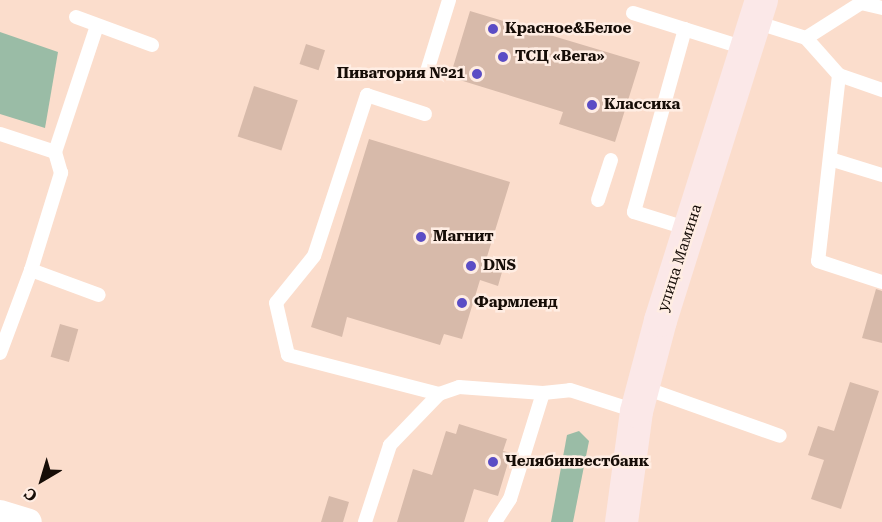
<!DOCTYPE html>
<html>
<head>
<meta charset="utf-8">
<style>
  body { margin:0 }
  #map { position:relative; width:882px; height:522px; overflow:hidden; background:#fbddcc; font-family:"Roboto Serif",serif }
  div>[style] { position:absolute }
  .forest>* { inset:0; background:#9abca6 }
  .building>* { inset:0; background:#d7baaa; transform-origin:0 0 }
  .service>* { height:14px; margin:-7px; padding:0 7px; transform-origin:7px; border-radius:7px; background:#fff }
  .minor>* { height:26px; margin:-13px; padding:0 13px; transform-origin:13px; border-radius:13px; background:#fff }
  .secondary>* { height:33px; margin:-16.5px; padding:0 16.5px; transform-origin:16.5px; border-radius:16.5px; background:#fbe8e8 }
  .dots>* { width:16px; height:16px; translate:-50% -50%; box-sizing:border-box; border:3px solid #ffede3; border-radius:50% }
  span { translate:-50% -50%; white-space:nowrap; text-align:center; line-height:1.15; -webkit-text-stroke:5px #ffede3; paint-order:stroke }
  .poi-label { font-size:15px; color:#160d07; font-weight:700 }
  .left { translate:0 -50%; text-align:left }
  .right { translate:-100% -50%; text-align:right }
  .street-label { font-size:15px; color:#160d07 }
  .north { position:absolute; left:12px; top:450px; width:60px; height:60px; -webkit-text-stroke:4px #ffede3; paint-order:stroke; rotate:218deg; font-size:16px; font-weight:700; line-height:24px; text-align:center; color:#160d07 }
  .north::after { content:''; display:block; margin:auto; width:21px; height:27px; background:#160d07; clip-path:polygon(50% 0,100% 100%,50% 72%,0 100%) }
</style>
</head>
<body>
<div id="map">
  <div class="forest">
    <i style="clip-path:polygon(0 32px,58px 52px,45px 128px,0 114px)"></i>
    <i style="clip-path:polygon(579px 431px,589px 441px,573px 522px,551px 522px,567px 435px)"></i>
  </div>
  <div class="building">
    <i style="clip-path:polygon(470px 11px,640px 62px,615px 142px,559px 124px,563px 112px,450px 77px)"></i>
    <i style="left:306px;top:44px;width:20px;height:21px;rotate:18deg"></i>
    <i style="left:254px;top:86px;width:46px;height:53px;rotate:18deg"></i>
    <i style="clip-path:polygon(369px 139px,510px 182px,486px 260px,504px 265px,498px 286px,480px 280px,462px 339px,444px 334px,440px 345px,347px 317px,342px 337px,311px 327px)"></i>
    <i style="clip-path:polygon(876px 289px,882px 291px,882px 343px,862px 338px)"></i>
    <i style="left:60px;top:324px;width:19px;height:34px;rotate:16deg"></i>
    <i style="clip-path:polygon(850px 382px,879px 391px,841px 509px,811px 499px,824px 460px,808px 455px,818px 426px,834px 431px)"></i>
    <i style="clip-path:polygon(459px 424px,507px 439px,503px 451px,511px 453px,498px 496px,474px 489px,464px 522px,397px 522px,413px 469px,432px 475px,446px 431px,456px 434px)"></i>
    <i style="clip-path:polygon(329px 496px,349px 502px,343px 522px,321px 522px)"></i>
  </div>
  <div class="service">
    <i style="left:633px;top:13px;width:117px;rotate:17.4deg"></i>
    <i style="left:76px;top:17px;width:81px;rotate:20.2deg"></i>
    <i style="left:755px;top:22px;width:53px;rotate:17.4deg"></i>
    <i style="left:806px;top:38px;width:50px;rotate:48.3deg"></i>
    <i style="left:839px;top:75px;width:187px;rotate:96.4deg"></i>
    <i style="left:818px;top:261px;width:67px;rotate:18.2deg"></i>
    <i style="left:685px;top:29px;width:190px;rotate:105.6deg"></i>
    <i style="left:634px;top:212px;width:58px;rotate:17.2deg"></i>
    <i style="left:806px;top:38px;width:65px;rotate:-32.5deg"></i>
    <i style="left:861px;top:3px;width:22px;rotate:13deg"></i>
    <i style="left:428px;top:68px;width:71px;rotate:-72.8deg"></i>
    <i style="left:839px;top:75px;width:46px;rotate:19.2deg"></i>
    <i style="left:425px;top:114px;width:61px;rotate:-161.9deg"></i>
    <i style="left:367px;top:95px;width:169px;rotate:108.2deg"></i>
    <i style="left:314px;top:256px;width:60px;rotate:129deg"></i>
    <i style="left:276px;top:303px;width:53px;rotate:77deg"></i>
    <i style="left:288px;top:355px;width:156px;rotate:14.5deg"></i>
    <i style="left:0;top:134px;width:58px;rotate:18.1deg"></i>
    <i style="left:830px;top:159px;width:54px;rotate:17.1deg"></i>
    <i style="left:598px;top:200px;width:42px;rotate:-72deg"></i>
    <i style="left:31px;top:270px;width:72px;rotate:20.2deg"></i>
    <i style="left:0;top:353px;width:89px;rotate:-69.5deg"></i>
    <i style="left:31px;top:270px;width:102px;rotate:-72.8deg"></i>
    <i style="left:61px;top:173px;width:22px;rotate:-106deg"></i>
    <i style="left:55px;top:152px;width:133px;rotate:-71.6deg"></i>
    <i style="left:642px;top:387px;width:146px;rotate:19.5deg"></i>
    <i style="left:365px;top:522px;width:81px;rotate:-72deg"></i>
    <i style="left:390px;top:445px;width:71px;rotate:-46.1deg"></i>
    <i style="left:439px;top:394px;width:21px;rotate:-19deg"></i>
    <i style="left:459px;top:387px;width:84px;rotate:4.1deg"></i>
    <i style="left:495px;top:522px;width:27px;rotate:-57deg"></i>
    <i style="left:510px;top:499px;width:111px;rotate:-72.7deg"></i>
    <i style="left:543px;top:393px;width:27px;rotate:-6deg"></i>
    <i style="left:570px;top:390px;width:69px;rotate:17.7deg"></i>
  </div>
  <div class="minor">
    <i style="left:0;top:513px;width:30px;rotate:17deg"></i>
  </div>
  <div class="secondary">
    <i style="left:621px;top:522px;width:112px;rotate:-82.3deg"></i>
    <i style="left:636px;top:411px;width:94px;rotate:-75.2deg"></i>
    <i style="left:660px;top:320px;width:336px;rotate:-72.5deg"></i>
  </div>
  <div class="dots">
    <i style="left:493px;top:29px;background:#5b4dc5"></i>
    <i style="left:503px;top:57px;background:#5b4dc5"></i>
    <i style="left:477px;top:74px;background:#5b4dc5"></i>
    <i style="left:592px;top:105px;background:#5b4dc5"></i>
    <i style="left:421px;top:237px;background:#5b4dc5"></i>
    <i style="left:471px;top:266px;background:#5b4dc5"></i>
    <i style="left:462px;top:303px;background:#5b4dc5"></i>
    <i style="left:493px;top:462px;background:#5b4dc5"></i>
  </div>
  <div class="poi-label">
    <span class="left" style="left:505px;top:29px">Красное&amp;Белое</span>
    <span class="left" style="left:515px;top:57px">ТСЦ «Вега»</span>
    <span class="right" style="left:465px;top:74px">Пиватория №21</span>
    <span class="left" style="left:604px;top:105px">Классика</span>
    <span class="left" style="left:433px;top:237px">Магнит</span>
    <span class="left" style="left:483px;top:266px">DNS</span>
    <span class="left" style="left:474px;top:303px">Фармленд</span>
    <span class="left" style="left:505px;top:462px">Челябинвестбанк</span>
  </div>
  <div class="street-label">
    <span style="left:680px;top:258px;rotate:-72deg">улица Мамина</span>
  </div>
  <div class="north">С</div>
</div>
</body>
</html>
